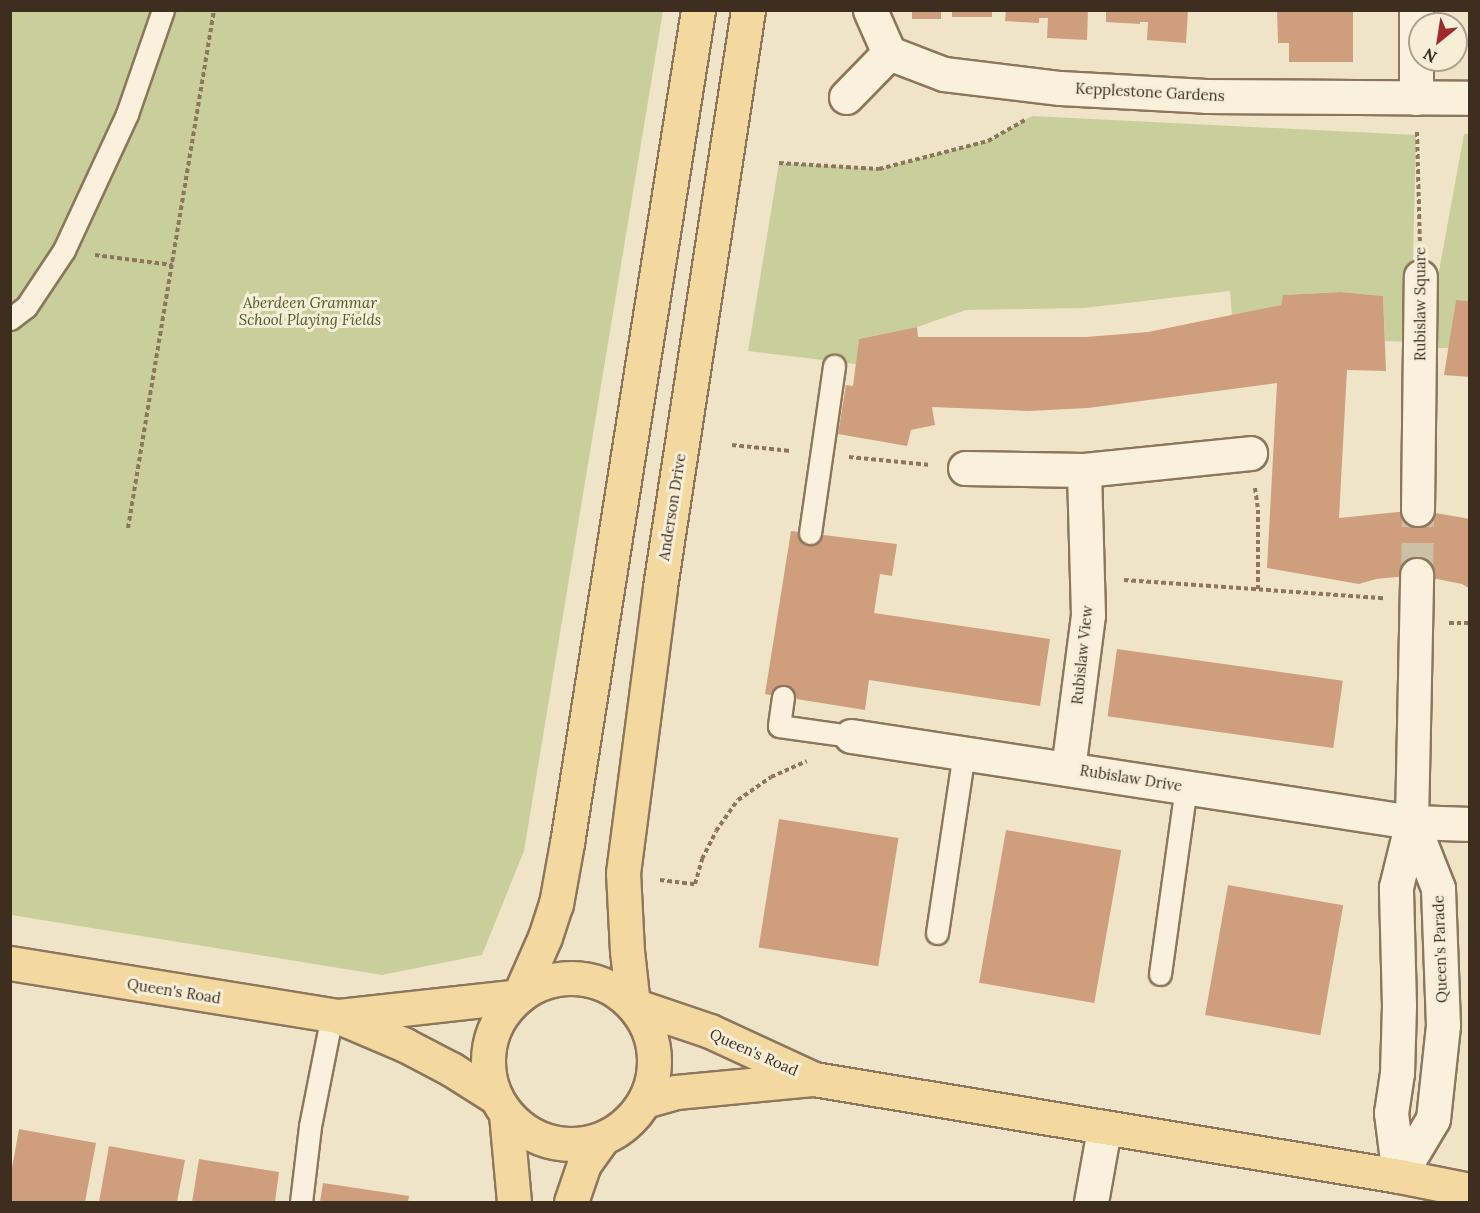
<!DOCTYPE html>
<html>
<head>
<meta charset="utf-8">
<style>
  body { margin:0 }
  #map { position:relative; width:1480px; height:1213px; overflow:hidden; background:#f0e4c8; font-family:Lora,serif }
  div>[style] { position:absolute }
  .green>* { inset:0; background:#c9cf9b }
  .building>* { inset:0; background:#cf9f7d; transform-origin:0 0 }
  .pedestrian-tunnel>* { height:32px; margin-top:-16px; transform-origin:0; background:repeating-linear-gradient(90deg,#ccc0a6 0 32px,transparent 0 48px) }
  .path>* { height:4px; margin-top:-2px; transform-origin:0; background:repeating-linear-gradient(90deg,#8d765c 0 4.5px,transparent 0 7.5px) }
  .roads { filter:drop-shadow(2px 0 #8d765c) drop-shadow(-2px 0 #8d765c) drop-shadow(0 2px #8d765c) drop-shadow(0 -2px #8d765c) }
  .service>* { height:21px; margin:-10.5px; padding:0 10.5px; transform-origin:10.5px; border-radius:10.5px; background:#faf1dc }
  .pedestrian>* { height:32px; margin:-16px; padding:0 16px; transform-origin:16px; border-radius:16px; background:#faf1dc }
  .minor>* { height:33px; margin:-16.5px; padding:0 16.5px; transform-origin:16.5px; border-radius:16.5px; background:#faf1dc }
  .primary>* { height:33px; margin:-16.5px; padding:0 16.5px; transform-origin:16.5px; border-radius:16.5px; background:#f3d9a0 }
  .primary>.ring { margin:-16.5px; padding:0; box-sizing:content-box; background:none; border:33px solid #f3d9a0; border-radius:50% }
  span { translate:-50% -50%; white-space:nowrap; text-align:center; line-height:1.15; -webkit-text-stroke:6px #f7eed8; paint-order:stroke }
  .street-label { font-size:15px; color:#3d2e20 }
  .park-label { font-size:15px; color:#4d5a26; font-style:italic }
  .frame { position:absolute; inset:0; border:12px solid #3d2e20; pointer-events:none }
  .north { position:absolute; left:1408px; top:12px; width:60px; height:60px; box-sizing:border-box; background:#f7eed8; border:2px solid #ada18e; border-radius:50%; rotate:210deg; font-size:16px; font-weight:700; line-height:24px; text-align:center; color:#3d2e20 }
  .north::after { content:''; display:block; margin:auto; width:21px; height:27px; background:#9e2a2b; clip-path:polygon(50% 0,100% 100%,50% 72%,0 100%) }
</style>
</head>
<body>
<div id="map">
  <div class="green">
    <i style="clip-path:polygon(10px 11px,663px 11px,524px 851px,482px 955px,382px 975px,11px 915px)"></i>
    <i style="clip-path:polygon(1032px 116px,1416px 135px,1411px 342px,1385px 341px,1383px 296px,1341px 292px,1284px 295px,1281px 305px,1232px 316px,1230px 291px,1084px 308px,966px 310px,917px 327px,859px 339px,856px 364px,748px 351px,779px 163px,879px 169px,988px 141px)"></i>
    <i style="clip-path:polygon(1464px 134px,1469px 134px,1469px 301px,1456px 300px,1449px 348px,1425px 348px)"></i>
  </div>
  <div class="building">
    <i style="left:912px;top:10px;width:29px;height:9px"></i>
    <i style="left:952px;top:10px;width:40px;height:7px"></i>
    <i style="clip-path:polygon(1006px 10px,1088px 10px,1087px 40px,1047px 38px,1048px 18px,1039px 18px,1039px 23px,1005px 21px)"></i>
    <i style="clip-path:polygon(1106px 10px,1188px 10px,1186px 43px,1147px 40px,1148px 22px,1140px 22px,1140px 24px,1106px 22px)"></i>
    <i style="clip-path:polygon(1277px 10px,1353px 10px,1353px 62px,1289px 62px,1289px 43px,1278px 43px)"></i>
    <i style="clip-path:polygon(1341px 292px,1383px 296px,1386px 371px,1347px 370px,1339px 518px,1418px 510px,1470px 519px,1470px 589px,1462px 584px,1417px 575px,1376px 579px,1359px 584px,1267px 568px,1277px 383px,1088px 408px,1029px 411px,932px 407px,935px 425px,911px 430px,907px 446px,838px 434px,846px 385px,853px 386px,859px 339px,917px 327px,918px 337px,1086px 337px,1148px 332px,1281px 305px,1283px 295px)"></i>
    <i style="clip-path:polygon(1456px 300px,1470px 301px,1470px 377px,1444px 375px)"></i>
    <i style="clip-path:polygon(791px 531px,897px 544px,892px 576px,880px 574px,874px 613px,1050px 639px,1040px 706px,869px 680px,865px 710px,765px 694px)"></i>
    <i style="left:1117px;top:649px;width:228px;height:68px;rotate:8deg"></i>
    <i style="left:779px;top:819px;width:121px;height:130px;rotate:9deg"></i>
    <i style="left:1006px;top:830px;width:117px;height:155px;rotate:10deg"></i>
    <i style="left:1228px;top:885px;width:117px;height:132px;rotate:10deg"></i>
    <i style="clip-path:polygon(19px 1129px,96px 1143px,85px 1202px,10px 1202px,10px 1179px)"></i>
    <i style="clip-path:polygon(109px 1146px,185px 1160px,177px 1202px,99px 1202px)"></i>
    <i style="clip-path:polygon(199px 1159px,279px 1172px,275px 1202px,192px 1202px)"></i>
    <i style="clip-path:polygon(323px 1183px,409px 1196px,408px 1202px,320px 1202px)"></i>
  </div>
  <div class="pedestrian-tunnel">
    <i style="left:1417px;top:575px;width:65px;rotate:-89.1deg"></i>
  </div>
  <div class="path">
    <i style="left:1417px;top:132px;width:112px;rotate:88.5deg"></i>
    <i style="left:779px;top:163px;width:100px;rotate:3.4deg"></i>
    <i style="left:879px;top:169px;width:113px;rotate:-14.4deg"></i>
    <i style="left:988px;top:141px;width:43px;rotate:-29.6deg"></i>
    <i style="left:95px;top:255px;width:78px;rotate:7.4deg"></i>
    <i style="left:732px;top:445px;width:59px;rotate:5.8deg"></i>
    <i style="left:849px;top:457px;width:82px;rotate:5.6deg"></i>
    <i style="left:1255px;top:488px;width:22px;rotate:82deg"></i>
    <i style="left:1258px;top:510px;width:79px;rotate:90deg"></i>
    <i style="left:128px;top:528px;width:525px;rotate:-80.57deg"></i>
    <i style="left:1124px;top:580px;width:260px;rotate:4deg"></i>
    <i style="left:1449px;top:623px;width:21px"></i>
    <i style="left:660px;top:880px;width:35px;rotate:7deg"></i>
    <i style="left:695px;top:884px;width:26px;rotate:-74deg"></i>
    <i style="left:702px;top:859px;width:31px;rotate:-63deg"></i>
    <i style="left:716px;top:831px;width:38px;rotate:-55deg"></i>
    <i style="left:738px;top:800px;width:40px;rotate:-34.9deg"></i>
    <i style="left:771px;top:777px;width:39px;rotate:-24deg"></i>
  </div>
  <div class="roads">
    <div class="service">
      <i style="left:10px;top:319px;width:20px;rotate:-37deg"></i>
      <i style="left:26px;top:307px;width:69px;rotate:-56.3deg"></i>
      <i style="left:64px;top:250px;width:150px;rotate:-65.1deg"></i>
      <i style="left:127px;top:114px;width:110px;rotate:-70.9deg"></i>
      <i style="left:810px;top:533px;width:169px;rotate:-81.8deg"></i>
      <i style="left:783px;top:697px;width:29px;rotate:98deg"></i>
      <i style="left:779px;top:726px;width:73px;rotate:7.9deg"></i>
      <i style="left:937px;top:933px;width:182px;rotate:-81.5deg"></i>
      <i style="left:1160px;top:974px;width:189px;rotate:-82.1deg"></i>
      <i style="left:301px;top:1202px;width:77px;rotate:-83.2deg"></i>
      <i style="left:310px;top:1126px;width:113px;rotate:-78.8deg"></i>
    </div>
    <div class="pedestrian">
      <i style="left:1418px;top:510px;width:233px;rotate:-89.3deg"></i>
      <i style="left:1412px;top:822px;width:247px;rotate:-88.8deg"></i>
    </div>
    <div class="minor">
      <i style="left:870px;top:10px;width:47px;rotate:66.2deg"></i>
      <i style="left:889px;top:53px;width:59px;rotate:20.9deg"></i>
      <i style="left:944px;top:74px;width:117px;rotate:6.9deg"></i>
      <i style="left:1060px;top:88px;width:146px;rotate:3.1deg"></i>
      <i style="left:1206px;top:96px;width:264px;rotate:0.4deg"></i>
      <i style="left:1416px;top:10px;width:88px;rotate:90deg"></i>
      <i style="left:846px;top:97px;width:62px;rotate:-45.7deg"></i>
      <i style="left:965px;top:468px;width:119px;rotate:1deg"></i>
      <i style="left:1084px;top:470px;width:167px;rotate:-5.8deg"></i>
      <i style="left:851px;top:736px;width:568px;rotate:8.72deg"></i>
      <i style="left:1412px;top:822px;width:58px;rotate:2deg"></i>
      <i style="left:1068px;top:769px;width:155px;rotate:-82.6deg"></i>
      <i style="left:1088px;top:615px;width:145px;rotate:-91.6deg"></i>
      <i style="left:1399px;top:1176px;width:66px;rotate:-59.2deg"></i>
      <i style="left:1433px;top:1119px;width:95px;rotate:-83.9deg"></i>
      <i style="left:1443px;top:1025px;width:137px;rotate:-92.1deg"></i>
      <i style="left:1438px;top:888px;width:71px;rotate:-111.5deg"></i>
      <i style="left:1399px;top:1176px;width:64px;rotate:-97.2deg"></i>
      <i style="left:1391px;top:1113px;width:40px;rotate:-81.5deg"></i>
      <i style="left:1397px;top:1073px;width:68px;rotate:-88.3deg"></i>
      <i style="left:1399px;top:1005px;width:118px;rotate:-91.5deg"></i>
      <i style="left:1396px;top:887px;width:67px;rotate:-76.2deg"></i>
      <i style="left:1091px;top:1202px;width:74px;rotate:-79.9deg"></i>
    </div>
    <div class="primary">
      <i style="left:10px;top:963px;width:331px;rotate:9.2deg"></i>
      <i style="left:337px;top:1016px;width:74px;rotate:23.1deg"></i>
      <i style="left:405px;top:1045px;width:52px;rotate:27.6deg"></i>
      <i style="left:451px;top:1069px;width:52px;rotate:32.5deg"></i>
      <i class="ring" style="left:488px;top:978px;width:133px;height:133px"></i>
      <i style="left:519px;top:996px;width:64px;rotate:-66.2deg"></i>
      <i style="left:545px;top:937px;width:35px;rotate:-72deg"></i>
      <i style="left:556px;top:904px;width:62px;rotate:-79.8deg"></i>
      <i style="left:567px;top:843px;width:843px;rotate:-81.06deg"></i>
      <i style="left:633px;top:1005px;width:54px;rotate:-96.3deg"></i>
      <i style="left:627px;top:951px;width:78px;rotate:-92.9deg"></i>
      <i style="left:623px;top:873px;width:288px;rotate:-82.6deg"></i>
      <i style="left:660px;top:587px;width:584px;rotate:-81.33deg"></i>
      <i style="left:633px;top:1005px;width:81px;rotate:18.7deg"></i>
      <i style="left:710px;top:1031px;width:115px;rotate:24.8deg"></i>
      <i style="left:339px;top:1016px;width:181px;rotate:-6.3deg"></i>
      <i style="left:645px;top:1101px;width:32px;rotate:-16deg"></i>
      <i style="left:676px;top:1092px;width:139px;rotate:-5.4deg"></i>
      <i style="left:814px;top:1079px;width:593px;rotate:9.41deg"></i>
      <i style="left:1399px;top:1176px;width:72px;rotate:11.2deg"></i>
      <i style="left:506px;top:1114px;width:88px;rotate:84.8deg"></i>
      <i style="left:571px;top:1202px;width:40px;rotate:-71.1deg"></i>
      <i style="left:584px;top:1164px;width:31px;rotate:-54deg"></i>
    </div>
  </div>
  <div class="street-label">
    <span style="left:1150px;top:92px;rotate:3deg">Kepplestone Gardens</span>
    <span style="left:1420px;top:304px;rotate:-90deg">Rubislaw Square</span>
    <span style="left:672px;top:507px;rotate:-81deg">Anderson Drive</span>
    <span style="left:1082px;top:655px;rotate:-84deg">Rubislaw View</span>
    <span style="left:1131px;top:778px;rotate:9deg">Rubislaw Drive</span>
    <span style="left:1440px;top:949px;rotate:-92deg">Queen's Parade</span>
    <span style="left:174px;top:991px;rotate:9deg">Queen's Road</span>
    <span style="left:754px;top:1052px;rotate:24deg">Queen's Road</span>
  </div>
  <div class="park-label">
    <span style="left:310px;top:311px">Aberdeen Grammar<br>School Playing Fields</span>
  </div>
  <div class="frame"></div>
  <div class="north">N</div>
</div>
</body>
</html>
